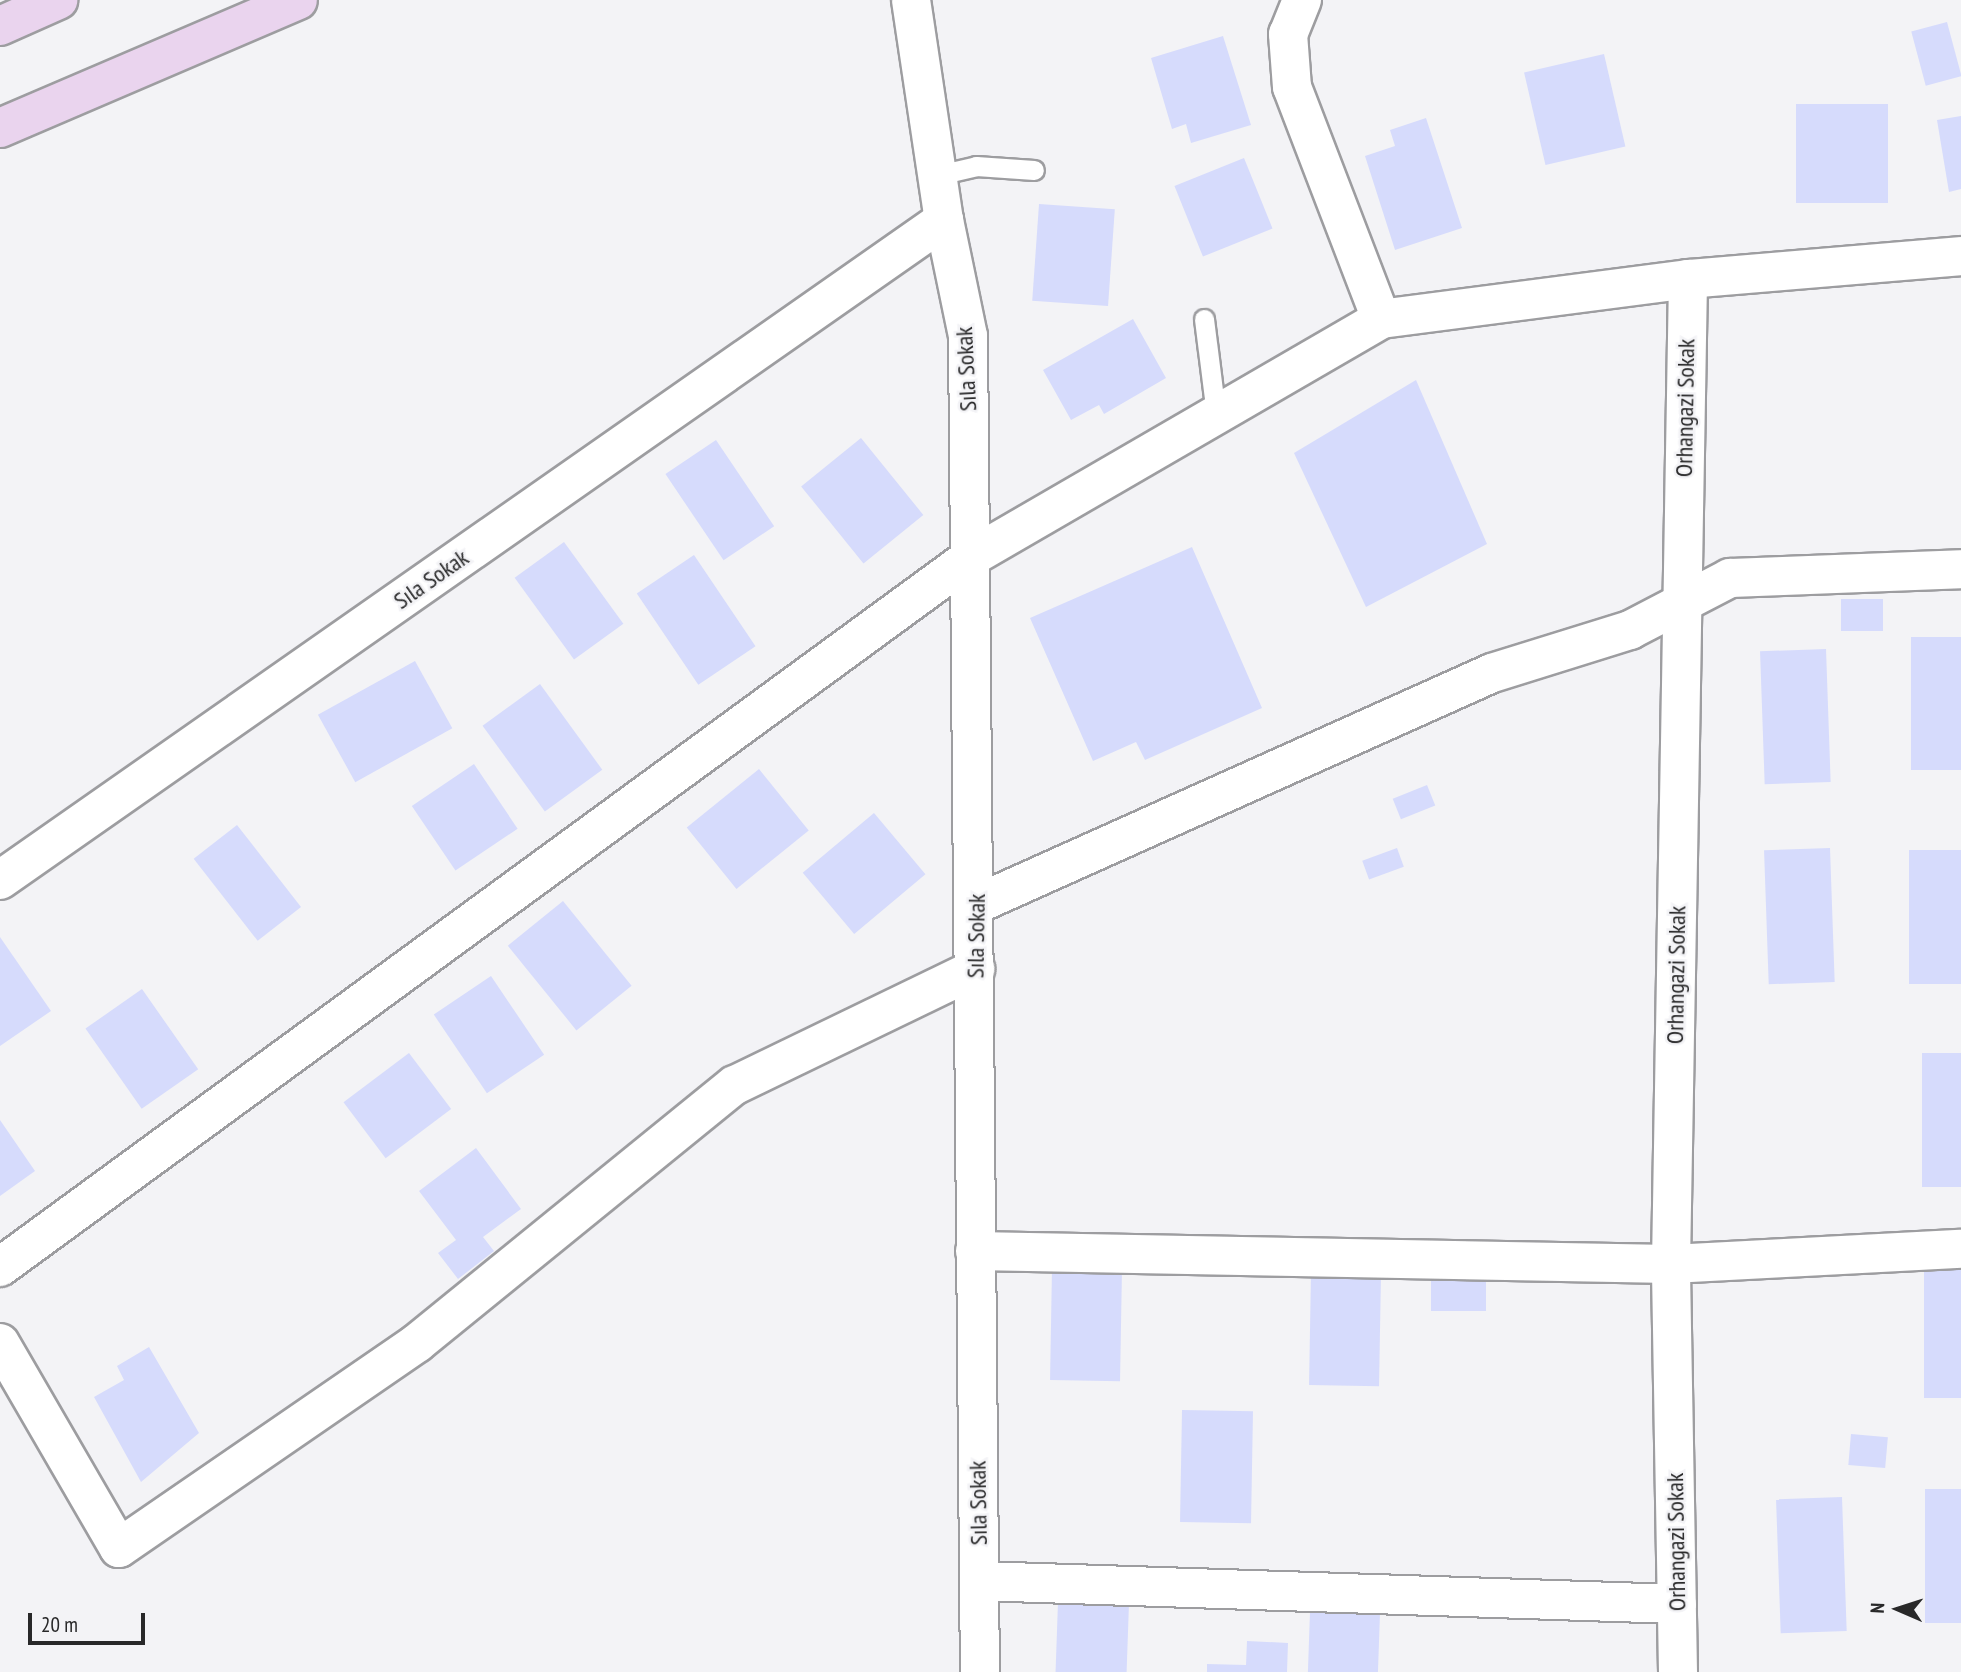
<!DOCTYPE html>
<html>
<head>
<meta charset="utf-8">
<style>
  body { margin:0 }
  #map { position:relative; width:1961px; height:1672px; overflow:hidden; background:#f3f3f6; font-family:"PT Sans Narrow",sans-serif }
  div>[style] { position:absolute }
  .building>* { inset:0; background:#d6dbfc; transform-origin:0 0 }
  .roads { filter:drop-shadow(2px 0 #9d9da0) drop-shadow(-2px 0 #9d9da0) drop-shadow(0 2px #9d9da0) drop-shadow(0 -2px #9d9da0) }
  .lane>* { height:19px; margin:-9.5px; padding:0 9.5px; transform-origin:9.5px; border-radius:9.5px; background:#fff }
  .street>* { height:38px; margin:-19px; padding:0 19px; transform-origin:19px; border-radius:19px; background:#fff }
  .secondary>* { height:38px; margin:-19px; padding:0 19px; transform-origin:19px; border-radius:19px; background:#ead4ee }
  span { translate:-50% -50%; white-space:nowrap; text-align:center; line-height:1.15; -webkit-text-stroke:5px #f3f3f6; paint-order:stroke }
  .street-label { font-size:24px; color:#282829 }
  .north { position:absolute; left:1863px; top:1574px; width:70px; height:70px; -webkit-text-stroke:5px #f3f3f6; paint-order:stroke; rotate:273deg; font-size:19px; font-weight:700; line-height:28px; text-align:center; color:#282829 }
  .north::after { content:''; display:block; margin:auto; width:24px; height:32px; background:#282829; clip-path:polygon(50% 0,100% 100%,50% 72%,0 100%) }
  .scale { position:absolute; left:28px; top:1613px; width:117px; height:32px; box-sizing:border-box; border:4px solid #282829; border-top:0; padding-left:9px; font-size:21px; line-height:24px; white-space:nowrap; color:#282829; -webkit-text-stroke:5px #f3f3f6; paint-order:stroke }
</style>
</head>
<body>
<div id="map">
  <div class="building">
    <i style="left:1947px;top:22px;width:56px;height:37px;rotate:75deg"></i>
    <i style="clip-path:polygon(1223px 36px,1251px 125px,1191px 143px,1186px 124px,1172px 129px,1151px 58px)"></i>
    <i style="left:1604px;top:54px;width:95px;height:82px;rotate:77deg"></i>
    <i style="left:1796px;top:104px;width:92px;height:99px"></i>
    <i style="clip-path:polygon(1961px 116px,1961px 189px,1949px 192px,1937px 120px)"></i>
    <i style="clip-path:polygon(1426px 118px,1462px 228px,1395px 250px,1365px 156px,1395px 146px,1390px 130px)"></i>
    <i style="left:1244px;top:158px;width:76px;height:75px;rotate:68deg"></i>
    <i style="left:1039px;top:204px;width:76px;height:97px;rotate:4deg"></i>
    <i style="clip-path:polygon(1133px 319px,1166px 378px,1104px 414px,1099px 405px,1071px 420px,1043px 370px)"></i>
    <i style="clip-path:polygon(1416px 380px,1487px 544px,1366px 607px,1294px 453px)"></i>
    <i style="left:861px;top:438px;width:99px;height:77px;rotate:51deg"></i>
    <i style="left:716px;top:440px;width:104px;height:61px;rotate:56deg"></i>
    <i style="left:564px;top:542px;width:101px;height:61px;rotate:54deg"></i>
    <i style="clip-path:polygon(1192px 547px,1262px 708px,1145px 760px,1136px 742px,1093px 761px,1030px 618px)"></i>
    <i style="left:694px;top:555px;width:110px;height:69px;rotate:56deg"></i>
    <i style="left:1841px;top:599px;width:42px;height:32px"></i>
    <i style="left:1961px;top:637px;width:133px;height:50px;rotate:90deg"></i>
    <i style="left:1826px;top:649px;width:133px;height:66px;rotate:88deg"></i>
    <i style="left:415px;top:661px;width:77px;height:111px;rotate:61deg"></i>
    <i style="left:540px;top:684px;width:106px;height:71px;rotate:54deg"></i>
    <i style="left:474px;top:764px;width:78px;height:75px;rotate:56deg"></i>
    <i style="left:759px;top:769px;width:79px;height:93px;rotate:51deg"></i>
    <i style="left:1427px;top:785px;width:22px;height:37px;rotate:68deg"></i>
    <i style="left:874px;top:813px;width:80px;height:93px;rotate:50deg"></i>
    <i style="left:237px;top:825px;width:104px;height:55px;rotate:52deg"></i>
    <i style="left:1397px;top:848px;width:20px;height:37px;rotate:70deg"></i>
    <i style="left:1830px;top:848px;width:134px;height:66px;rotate:88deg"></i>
    <i style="left:1961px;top:850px;width:134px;height:52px;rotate:90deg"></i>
    <i style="left:563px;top:901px;width:109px;height:71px;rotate:51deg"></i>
    <i style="clip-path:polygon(0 937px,51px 1011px,0 1046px)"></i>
    <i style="left:491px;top:976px;width:95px;height:69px;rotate:56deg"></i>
    <i style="left:142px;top:989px;width:98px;height:69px;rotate:55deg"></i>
    <i style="left:409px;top:1053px;width:70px;height:82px;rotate:53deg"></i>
    <i style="left:1961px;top:1053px;width:134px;height:39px;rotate:90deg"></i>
    <i style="clip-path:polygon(0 1120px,35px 1171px,0 1196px)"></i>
    <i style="clip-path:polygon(476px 1148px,521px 1209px,483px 1237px,494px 1251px,458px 1279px,438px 1253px,456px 1240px,419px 1191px)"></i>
    <i style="left:1961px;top:1265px;width:133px;height:37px;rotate:90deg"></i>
    <i style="left:1052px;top:1268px;width:70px;height:112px;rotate:1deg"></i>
    <i style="left:1311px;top:1273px;width:70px;height:112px;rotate:1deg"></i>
    <i style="left:1431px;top:1276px;width:55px;height:35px"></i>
    <i style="clip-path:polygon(149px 1347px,199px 1433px,141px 1482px,94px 1397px,124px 1380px,117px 1366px)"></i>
    <i style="left:1182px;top:1410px;width:71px;height:112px;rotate:1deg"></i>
    <i style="left:1851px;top:1434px;width:37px;height:31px;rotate:5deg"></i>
    <i style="left:1961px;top:1489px;width:134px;height:36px;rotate:90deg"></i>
    <i style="left:1842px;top:1497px;width:134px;height:66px;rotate:88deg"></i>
    <i style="left:1058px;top:1602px;width:71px;height:70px;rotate:2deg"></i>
    <i style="left:1310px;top:1612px;width:70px;height:60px;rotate:2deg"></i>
    <i style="clip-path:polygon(1247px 1641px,1288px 1643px,1287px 1672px,1207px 1672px,1207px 1664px,1246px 1665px)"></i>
  </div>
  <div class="roads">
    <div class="lane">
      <i style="left:938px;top:175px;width:39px;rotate:-13deg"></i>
      <i style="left:976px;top:166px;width:58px;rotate:3.9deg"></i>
      <i style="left:1204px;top:319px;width:96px;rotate:82.8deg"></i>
    </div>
    <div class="street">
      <i style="left:911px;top:0;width:222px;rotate:81.5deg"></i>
      <i style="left:1302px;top:0;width:37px;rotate:112deg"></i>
      <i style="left:1288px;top:34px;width:53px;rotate:85.7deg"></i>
      <i style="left:1292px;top:87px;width:248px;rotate:69deg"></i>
      <i style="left:0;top:880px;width:1152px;rotate:-34.96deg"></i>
      <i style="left:944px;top:220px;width:118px;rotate:78.3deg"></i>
      <i style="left:968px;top:336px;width:1336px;rotate:89.49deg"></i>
      <i style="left:977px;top:904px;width:564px;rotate:-24.16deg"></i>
      <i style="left:1492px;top:673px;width:145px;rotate:-17.3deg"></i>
      <i style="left:1630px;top:630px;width:113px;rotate:-27.5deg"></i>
      <i style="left:1730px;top:578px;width:231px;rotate:-2.2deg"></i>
      <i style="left:975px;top:1251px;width:696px;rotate:1.07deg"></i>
      <i style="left:1671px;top:1264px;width:290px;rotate:-3deg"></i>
      <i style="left:0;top:1267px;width:1203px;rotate:-36.17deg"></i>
      <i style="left:971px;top:557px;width:474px;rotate:-30.1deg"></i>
      <i style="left:1381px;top:319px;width:310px;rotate:-7.4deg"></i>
      <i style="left:1688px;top:279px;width:274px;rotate:-4.8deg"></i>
      <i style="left:0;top:1343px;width:237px;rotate:59.9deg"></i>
      <i style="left:119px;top:1548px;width:362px;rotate:-34.5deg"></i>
      <i style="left:417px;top:1343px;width:409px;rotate:-39.1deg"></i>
      <i style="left:735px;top:1085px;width:267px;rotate:-25.8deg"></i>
      <i style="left:979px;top:1581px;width:698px;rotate:1.89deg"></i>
      <i style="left:1678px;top:1672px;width:408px;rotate:-91deg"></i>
      <i style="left:1671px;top:1264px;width:985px;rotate:-89.01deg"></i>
    </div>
    <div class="secondary">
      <i style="left:0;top:26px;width:64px;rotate:-24.1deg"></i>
      <i style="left:0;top:128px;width:324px;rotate:-23.2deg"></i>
    </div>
  </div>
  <div class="street-label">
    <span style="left:966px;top:369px;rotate:-93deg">Sıla Sokak</span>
    <span style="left:1685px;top:408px;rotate:-89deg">Orhangazi Sokak</span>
    <span style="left:431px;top:579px;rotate:-35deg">Sıla Sokak</span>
    <span style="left:976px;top:936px;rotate:-89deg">Sıla Sokak</span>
    <span style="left:1676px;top:975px;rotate:-89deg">Orhangazi Sokak</span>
    <span style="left:978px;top:1503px;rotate:-91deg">Sıla Sokak</span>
    <span style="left:1676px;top:1542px;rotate:-91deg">Orhangazi Sokak</span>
  </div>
  <div class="north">N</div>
  <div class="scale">20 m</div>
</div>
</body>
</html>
